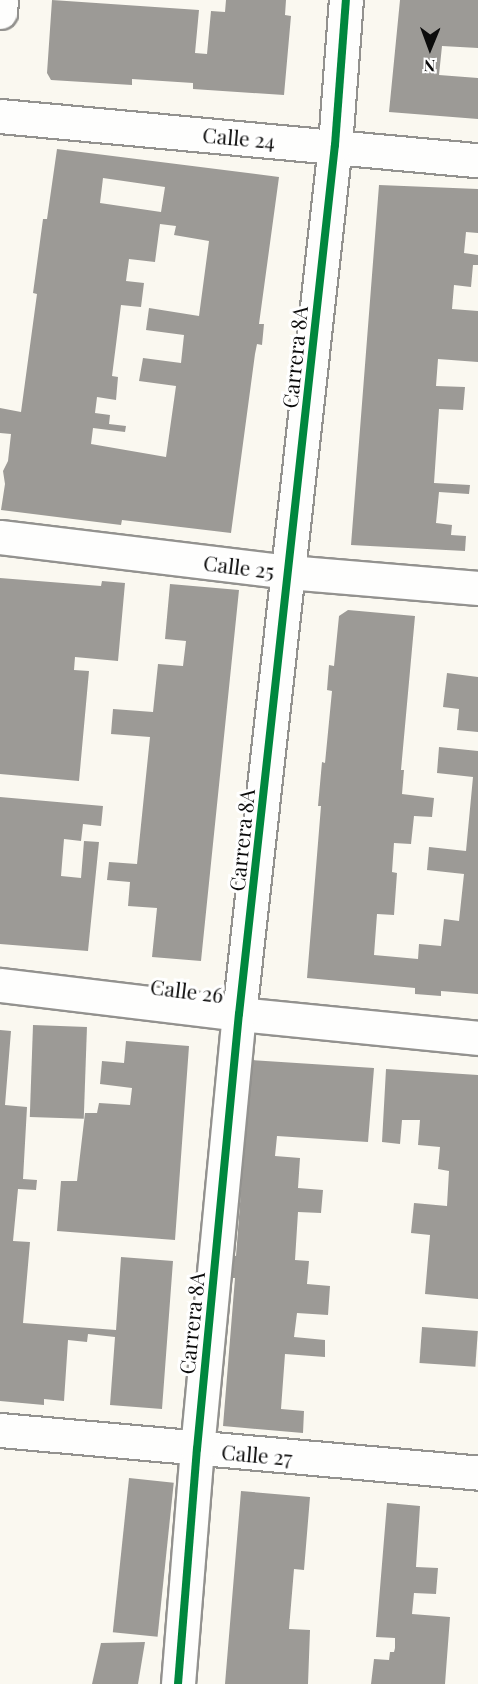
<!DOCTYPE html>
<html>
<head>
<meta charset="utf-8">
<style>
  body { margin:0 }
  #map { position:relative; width:478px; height:1684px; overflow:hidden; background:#faf8f0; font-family:"Playfair Display",serif }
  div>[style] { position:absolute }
  .building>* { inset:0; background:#9c9a96; transform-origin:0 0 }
  .roads { filter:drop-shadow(2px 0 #93928f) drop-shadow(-2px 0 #93928f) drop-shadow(0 2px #93928f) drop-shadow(0 -2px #93928f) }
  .street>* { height:33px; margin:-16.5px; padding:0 16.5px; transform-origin:16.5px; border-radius:16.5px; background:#fefefd }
  .cycleway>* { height:8px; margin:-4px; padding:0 4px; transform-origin:4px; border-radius:4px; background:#00873e }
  span { translate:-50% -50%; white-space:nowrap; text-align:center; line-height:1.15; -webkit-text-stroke:6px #fff; paint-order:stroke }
  .street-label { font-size:21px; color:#0c0c0c }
  .north { position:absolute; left:400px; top:18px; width:60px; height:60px; -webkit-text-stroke:4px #fff; paint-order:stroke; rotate:181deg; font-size:16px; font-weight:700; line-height:24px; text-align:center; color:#0c0c0c }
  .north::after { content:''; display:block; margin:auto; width:21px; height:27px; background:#0c0c0c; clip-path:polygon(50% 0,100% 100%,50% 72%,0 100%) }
</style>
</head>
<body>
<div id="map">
  <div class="building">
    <i style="clip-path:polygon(52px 0,199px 10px,195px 53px,207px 54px,211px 11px,225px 12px,226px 0,286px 0,285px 15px,291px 16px,284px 95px,193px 89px,193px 83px,132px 79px,132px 85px,51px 80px,47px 73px)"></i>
    <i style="clip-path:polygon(400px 0,478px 0,478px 48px,442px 46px,439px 75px,478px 78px,478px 119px,389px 112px)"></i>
    <i style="clip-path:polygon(evenodd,57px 149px,279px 177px,259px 324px,264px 324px,262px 345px,257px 344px,255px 354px,231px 533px,122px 520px,121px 525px,1px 510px,5px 484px,3px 471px,8px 461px,11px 434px,0 433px,0 408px,21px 412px,37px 294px,33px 293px,36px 271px,43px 219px,47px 219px,57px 149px,103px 178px,165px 187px,161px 212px,100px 203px,103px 178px,57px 149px,160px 224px,176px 226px,174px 235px,209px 241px,199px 316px,149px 308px,146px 330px,184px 335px,181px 363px,143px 358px,139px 381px,176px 386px,166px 457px,91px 444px,93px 428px,125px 432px,126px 426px,109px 424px,110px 415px,95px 413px,97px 397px,116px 400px,118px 377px,112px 376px,121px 305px,141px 307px,144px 283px,126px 281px,129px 259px,155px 262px,160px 224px)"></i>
    <i style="clip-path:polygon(379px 185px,478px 189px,478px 233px,466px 232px,464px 253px,478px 255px,478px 265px,473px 265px,471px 287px,454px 285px,452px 309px,478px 311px,478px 362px,438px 359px,436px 386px,465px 387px,463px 410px,439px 409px,434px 483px,470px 485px,469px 494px,439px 492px,436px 523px,452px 525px,451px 535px,466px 536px,465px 551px,351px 545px)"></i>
    <i style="clip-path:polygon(0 578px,101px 586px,102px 581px,125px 583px,118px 661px,75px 657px,74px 670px,89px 671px,79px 781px,0 774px)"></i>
    <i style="clip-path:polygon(170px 584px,239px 590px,201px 961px,152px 957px,157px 908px,128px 906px,130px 882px,107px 880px,109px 862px,137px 864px,150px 737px,111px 734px,113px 709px,153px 712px,158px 664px,183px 666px,186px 641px,165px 639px)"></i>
    <i style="clip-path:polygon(348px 610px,415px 616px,401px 770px,404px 770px,402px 794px,434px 798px,432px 817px,414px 816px,411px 844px,394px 843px,392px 872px,397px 873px,394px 915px,377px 914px,374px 955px,418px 959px,419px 944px,441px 946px,444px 919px,459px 921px,464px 874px,427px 870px,429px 847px,466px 851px,473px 777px,437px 773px,439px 747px,478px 751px,478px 994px,441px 991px,441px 996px,415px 994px,415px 988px,307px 978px,321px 806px,318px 806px,322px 762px,325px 763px,332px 691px,327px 690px,329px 665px,334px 666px,339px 616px)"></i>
    <i style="clip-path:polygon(447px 673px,478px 677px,478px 732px,457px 730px,459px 709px,443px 707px)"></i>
    <i style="clip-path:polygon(0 797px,103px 806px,101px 826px,83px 824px,81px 841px,64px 839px,61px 876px,81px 878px,84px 841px,99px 842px,88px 951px,0 944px)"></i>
    <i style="left:33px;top:1025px;width:54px;height:92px;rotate:2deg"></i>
    <i style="clip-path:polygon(0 1030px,11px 1031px,5px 1105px,27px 1107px,23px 1179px,37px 1180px,36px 1190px,18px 1189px,13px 1241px,30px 1242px,23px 1323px,116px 1330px,121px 1257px,173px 1261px,162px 1409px,110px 1405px,115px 1337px,88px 1334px,87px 1342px,68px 1340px,64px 1401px,44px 1399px,44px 1405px,0 1401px)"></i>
    <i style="clip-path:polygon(126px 1041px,189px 1046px,175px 1240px,57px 1231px,61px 1181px,77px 1181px,85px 1113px,97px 1113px,99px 1103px,130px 1105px,132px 1088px,100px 1084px,102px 1061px,124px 1063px)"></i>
    <i style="clip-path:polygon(251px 1060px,374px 1068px,368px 1142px,277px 1136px,275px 1156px,300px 1158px,298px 1188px,323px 1190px,321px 1213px,298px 1212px,295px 1260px,309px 1261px,307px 1284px,330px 1286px,328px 1315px,297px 1313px,294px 1337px,325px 1340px,325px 1357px,285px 1354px,281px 1409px,304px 1411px,303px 1433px,223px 1426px,235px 1278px,229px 1278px,231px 1255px,236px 1256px)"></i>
    <i style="clip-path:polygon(386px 1069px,478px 1075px,478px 1299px,425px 1294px,430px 1235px,411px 1233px,414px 1203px,447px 1206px,449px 1171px,438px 1169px,440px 1147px,418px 1145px,420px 1120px,402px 1120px,400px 1144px,382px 1142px)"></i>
    <i style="left:422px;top:1327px;width:56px;height:36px;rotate:4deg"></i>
    <i style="left:129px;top:1478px;width:45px;height:155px;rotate:6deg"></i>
    <i style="clip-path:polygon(241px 1491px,310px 1497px,304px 1570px,294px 1569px,289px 1629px,310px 1630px,308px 1684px,225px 1684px)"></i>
    <i style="clip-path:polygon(387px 1503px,420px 1506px,416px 1567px,438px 1568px,436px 1594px,414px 1593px,412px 1614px,450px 1617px,445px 1684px,371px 1684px,374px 1659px,389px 1660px,390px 1652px,394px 1652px,395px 1648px,395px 1638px,376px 1637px)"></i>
    <i style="clip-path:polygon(145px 1642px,138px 1684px,92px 1684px,101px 1643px)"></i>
  </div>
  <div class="roads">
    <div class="street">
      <i style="left:0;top:12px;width:12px;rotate:-85deg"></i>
      <i style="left:0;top:116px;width:480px;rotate:5.3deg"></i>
      <i style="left:0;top:537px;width:290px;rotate:6.9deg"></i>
      <i style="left:288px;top:572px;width:191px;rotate:4.8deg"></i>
      <i style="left:0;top:985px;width:241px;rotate:6.9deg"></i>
      <i style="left:239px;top:1014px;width:240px;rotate:5.7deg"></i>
      <i style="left:0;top:1430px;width:480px;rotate:5.1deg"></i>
      <i style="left:178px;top:1684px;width:236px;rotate:-85.4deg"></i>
      <i style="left:197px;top:1449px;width:437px;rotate:-84.5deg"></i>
      <i style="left:239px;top:1014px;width:874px;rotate:-83.7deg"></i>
      <i style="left:335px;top:145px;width:145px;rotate:-85.7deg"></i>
    </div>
  </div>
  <div class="cycleway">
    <i style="left:178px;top:1684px;width:236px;rotate:-85.4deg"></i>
    <i style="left:197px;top:1449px;width:437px;rotate:-84.5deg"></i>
    <i style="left:239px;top:1014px;width:874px;rotate:-83.7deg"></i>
    <i style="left:335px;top:145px;width:145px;rotate:-85.7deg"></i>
  </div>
  <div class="street-label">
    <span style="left:239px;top:137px;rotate:5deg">Calle 24</span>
    <span style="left:294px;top:357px;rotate:-84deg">Carrera 8A</span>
    <span style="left:239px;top:566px;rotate:7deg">Calle 25</span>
    <span style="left:241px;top:840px;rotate:-84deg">Carrera 8A</span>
    <span style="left:187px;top:990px;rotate:7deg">Calle 26</span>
    <span style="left:191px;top:1323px;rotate:-84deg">Carrera 8A</span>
    <span style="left:257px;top:1454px;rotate:5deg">Calle 27</span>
  </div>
  <div class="north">N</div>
</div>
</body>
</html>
